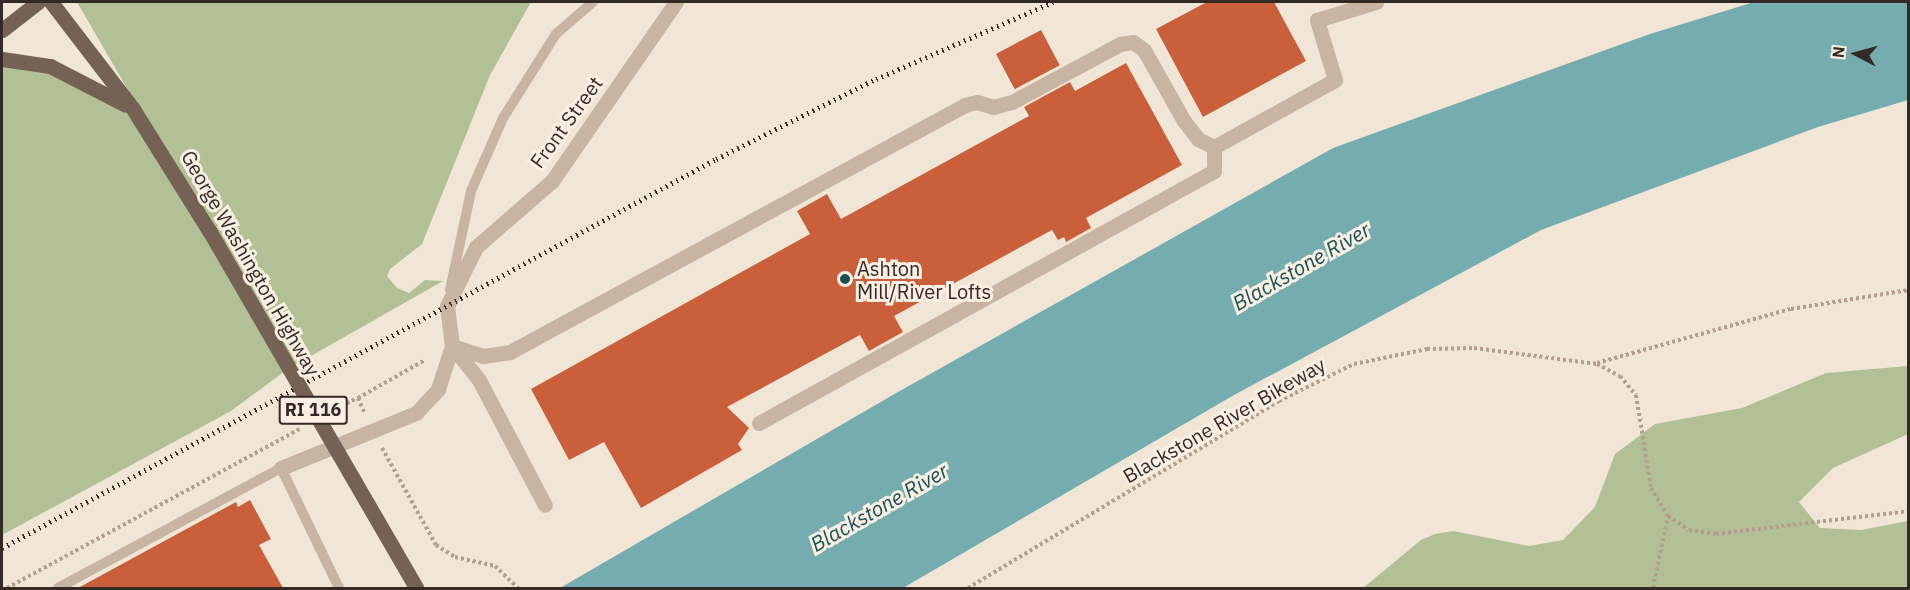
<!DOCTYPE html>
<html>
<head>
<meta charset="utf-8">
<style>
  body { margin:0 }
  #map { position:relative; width:1910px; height:590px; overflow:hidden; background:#f1e5d6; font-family:"IBM Plex Sans",sans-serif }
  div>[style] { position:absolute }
  .green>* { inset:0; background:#b2c096 }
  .water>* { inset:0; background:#75acaf }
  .building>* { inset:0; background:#ca5f3c; transform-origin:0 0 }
  .path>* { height:4px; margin-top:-2px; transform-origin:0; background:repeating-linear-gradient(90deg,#b59e8d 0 3px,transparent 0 6px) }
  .service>* { height:10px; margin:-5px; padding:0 5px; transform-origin:5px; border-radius:5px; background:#c9b4a2 }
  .minor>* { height:15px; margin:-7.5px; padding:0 7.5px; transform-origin:7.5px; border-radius:7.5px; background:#c9b4a2 }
  .primary>* { height:15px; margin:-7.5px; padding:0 7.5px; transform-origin:7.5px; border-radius:7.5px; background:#766155 }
  .rail>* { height:4.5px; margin-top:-2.25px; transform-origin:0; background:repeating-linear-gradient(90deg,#342a25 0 1.5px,transparent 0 6px) }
  .primary-bridge>* { height:15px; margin:-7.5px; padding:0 7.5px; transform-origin:7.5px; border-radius:7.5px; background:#766155 }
  .dots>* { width:16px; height:16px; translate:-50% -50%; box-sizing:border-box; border:3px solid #f9efe2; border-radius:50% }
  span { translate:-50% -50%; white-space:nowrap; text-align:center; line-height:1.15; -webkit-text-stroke:6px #f9efe2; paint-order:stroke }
  .shield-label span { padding:2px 4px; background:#f9efe2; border:2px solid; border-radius:4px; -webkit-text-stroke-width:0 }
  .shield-label { font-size:18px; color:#342a25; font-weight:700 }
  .street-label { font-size:20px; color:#342a25 }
  .poi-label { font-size:20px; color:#342a25 }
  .left { translate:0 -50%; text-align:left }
  .water-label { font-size:21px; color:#1a5156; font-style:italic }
  .frame { position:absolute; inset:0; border:3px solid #342a25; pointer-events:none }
  .north { position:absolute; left:1826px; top:24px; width:60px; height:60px; -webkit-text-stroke:4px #f9efe2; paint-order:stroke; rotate:276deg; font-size:16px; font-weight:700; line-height:24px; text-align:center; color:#342a25 }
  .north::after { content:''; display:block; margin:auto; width:21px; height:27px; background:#342a25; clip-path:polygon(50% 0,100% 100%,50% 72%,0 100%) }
</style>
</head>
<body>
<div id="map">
  <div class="green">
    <i style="clip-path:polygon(77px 2px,531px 2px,490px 75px,422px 244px,390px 269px,387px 276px,397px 288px,409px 293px,425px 280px,443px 281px,288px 369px,231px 411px,2px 535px,2px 67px,14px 64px,69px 72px,104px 91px,140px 127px,146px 121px)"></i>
    <i style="clip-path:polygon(1908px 366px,1908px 434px,1833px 468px,1799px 502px,1820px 528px,1861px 530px,1908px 521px,1908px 588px,1363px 588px,1421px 540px,1435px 534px,1453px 531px,1529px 546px,1563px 540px,1595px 507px,1615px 454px,1655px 424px,1742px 408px,1826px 373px)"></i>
  </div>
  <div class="water">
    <i style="clip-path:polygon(1754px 2px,1908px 2px,1908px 100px,1818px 127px,1541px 230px,1234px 395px,903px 588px,560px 588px,898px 392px,1333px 148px,1650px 34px)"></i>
  </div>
  <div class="building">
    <i style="clip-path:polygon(1207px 2px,1274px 2px,1306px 61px,1203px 117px,1156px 29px)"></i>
    <i style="left:1041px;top:30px;width:40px;height:51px;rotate:62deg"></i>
    <i style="clip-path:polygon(1126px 63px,1182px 165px,1086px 218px,1091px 228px,1066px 242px,1064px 237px,1058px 240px,1052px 230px,894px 316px,903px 332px,869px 351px,860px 335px,727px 407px,749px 428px,738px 444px,742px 450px,641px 508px,604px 442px,569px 460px,531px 389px,810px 234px,797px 211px,827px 194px,841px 219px,1029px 116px,1024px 107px,1070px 82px,1075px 91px)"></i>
    <i style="clip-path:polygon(250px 500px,271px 539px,259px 545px,283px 588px,78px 588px,236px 502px,238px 507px)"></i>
  </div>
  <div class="path">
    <i style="left:1597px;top:363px;width:201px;rotate:-15.6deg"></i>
    <i style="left:1791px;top:309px;width:119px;rotate:-9.2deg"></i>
    <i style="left:358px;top:398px;width:77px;rotate:-29.6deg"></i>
    <i style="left:336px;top:409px;width:25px;rotate:-27deg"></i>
    <i style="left:358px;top:398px;width:15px;rotate:67deg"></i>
    <i style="left:382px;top:448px;width:111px;rotate:60.9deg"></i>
    <i style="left:436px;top:545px;width:22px;rotate:32deg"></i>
    <i style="left:455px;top:557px;width:41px;rotate:12.7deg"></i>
    <i style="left:495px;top:566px;width:32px;rotate:44deg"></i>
    <i style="left:7px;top:588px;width:333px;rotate:-28.5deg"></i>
    <i style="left:968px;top:588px;width:363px;rotate:-31deg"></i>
    <i style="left:1279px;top:401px;width:84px;rotate:-26.3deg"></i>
    <i style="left:1354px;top:364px;width:75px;rotate:-11.6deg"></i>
    <i style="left:1427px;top:349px;width:47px;rotate:-1.2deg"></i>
    <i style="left:1474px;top:348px;width:124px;rotate:7.4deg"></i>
    <i style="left:1597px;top:364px;width:26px;rotate:28deg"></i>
    <i style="left:1620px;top:376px;width:25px;rotate:50deg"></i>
    <i style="left:1636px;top:395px;width:94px;rotate:80.8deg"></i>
    <i style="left:1651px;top:488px;width:33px;rotate:59deg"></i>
    <i style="left:1668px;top:516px;width:25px;rotate:34deg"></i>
    <i style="left:1689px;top:530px;width:27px;rotate:8deg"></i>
    <i style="left:1716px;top:534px;width:193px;rotate:-6.8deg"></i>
    <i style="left:1653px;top:588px;width:74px;rotate:-78.2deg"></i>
  </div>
  <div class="service">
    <i style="left:450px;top:290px;width:101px;rotate:-78deg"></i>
    <i style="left:471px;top:191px;width:80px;rotate:-66.3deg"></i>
    <i style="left:503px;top:118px;width:99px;rotate:-57.8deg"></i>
    <i style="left:556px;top:34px;width:49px;rotate:-40.9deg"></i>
    <i style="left:58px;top:588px;width:253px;rotate:-28.3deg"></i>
    <i style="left:281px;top:468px;width:133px;rotate:64.2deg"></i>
  </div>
  <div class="minor">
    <i style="left:452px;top:346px;width:33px;rotate:18deg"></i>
    <i style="left:483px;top:356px;width:27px;rotate:-8deg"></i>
    <i style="left:510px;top:352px;width:518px;rotate:-28.5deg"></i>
    <i style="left:965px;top:105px;width:12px;rotate:-14deg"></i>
    <i style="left:977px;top:102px;width:17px;rotate:17deg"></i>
    <i style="left:993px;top:107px;width:20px;rotate:-15deg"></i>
    <i style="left:1012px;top:102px;width:123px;rotate:-28.2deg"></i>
    <i style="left:1120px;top:44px;width:13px;rotate:-9deg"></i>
    <i style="left:1133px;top:42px;width:14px;rotate:36deg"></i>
    <i style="left:1144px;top:50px;width:81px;rotate:60.6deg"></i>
    <i style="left:1184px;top:121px;width:23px;rotate:52deg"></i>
    <i style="left:1198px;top:139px;width:18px;rotate:27deg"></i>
    <i style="left:1214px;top:147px;width:138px;rotate:-29deg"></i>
    <i style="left:1335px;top:80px;width:63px;rotate:-106.7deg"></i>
    <i style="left:1317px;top:20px;width:62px;rotate:-17deg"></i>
    <i style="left:452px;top:346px;width:43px;rotate:51.5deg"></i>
    <i style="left:479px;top:380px;width:141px;rotate:62.2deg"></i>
    <i style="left:759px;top:423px;width:520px;rotate:-28.98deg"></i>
    <i style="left:1214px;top:171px;width:24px;rotate:-90deg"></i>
    <i style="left:281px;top:468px;width:146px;rotate:-22.2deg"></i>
    <i style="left:416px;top:413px;width:33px;rotate:-47deg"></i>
    <i style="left:438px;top:389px;width:45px;rotate:-72deg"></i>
    <i style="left:452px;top:346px;width:40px;rotate:-97.1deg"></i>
    <i style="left:447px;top:306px;width:66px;rotate:-63.8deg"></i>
    <i style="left:476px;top:247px;width:101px;rotate:-41deg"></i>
    <i style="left:552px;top:181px;width:218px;rotate:-55.3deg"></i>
  </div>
  <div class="primary">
    <i style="left:51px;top:2px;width:135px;rotate:52.5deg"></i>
    <i style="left:133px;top:109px;width:145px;rotate:58deg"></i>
    <i style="left:2px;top:30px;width:46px;rotate:-37.9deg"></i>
    <i style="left:2px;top:59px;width:49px;rotate:8.3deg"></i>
    <i style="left:50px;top:66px;width:85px;rotate:27.2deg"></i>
  </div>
  <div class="rail">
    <i style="left:2px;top:548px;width:813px;rotate:-28.58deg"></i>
    <i style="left:716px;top:159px;width:179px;rotate:-26.6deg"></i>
    <i style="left:876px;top:79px;width:193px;rotate:-23.5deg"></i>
  </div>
  <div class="primary-bridge">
    <i style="left:210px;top:232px;width:411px;rotate:59.9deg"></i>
  </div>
  <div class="dots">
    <i style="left:845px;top:279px;background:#1a5156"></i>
  </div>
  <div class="shield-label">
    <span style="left:313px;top:410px">RI 116</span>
  </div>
  <div class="street-label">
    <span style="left:566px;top:122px;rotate:-54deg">Front Street</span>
    <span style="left:251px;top:263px;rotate:60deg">George Washington Highway</span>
    <span style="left:1224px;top:420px;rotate:-30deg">Blackstone River Bikeway</span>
  </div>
  <div class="poi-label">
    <span class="left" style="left:857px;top:280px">Ashton<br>Mill/River Lofts</span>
  </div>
  <div class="water-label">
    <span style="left:1301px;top:266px;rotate:-30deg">Blackstone River</span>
    <span style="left:879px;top:507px;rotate:-30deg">Blackstone River</span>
  </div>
  <div class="frame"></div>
  <div class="north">N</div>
</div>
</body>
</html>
